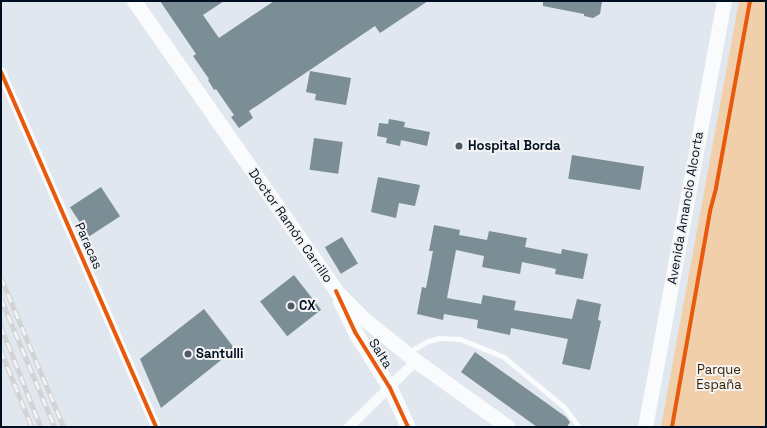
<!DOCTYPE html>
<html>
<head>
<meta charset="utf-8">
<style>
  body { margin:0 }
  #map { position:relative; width:767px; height:428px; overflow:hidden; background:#e1e7ee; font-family:"Space Grotesk",sans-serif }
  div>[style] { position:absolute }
  .green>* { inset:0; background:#f0cfaa }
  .building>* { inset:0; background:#7b8d95; transform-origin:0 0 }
  .lane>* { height:5px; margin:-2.5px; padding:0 2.5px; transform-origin:2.5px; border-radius:2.5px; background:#fafbfc }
  .street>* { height:10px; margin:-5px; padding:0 5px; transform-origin:5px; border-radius:5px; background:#fafbfc }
  .secondary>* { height:15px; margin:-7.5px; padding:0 7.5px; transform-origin:7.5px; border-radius:7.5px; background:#fafbfc }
  .rail>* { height:4.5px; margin-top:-2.25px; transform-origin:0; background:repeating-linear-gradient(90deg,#f3f3f3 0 9px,#d0d2d4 0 18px); box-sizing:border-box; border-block:1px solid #d0d2d4 }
  .cycleway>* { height:4px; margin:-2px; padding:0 2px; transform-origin:2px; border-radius:2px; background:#e8590c }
  .dots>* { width:11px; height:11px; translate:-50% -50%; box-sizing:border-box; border:2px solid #f3f3f3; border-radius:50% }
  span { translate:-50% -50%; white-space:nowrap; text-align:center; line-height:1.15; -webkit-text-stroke:4px #f3f3f3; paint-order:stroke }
  .poi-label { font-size:13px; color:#000f22; font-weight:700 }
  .left { translate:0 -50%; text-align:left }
  .street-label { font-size:13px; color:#000f22 }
  .park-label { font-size:13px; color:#3e2200 }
  .frame { position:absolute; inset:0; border:2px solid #000f22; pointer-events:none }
</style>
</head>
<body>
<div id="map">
  <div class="green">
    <i style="clip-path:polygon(739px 1px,766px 1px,766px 427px,661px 427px)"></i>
  </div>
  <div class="building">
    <i style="clip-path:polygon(160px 1px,224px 1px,203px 15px,219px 38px,274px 1px,428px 1px,380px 33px,375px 26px,249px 111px,253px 118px,239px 128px,231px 117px,234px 115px,216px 89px,214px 90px,208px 80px,209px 79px,193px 56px,196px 54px)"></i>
    <i style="clip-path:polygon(543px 1px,602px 1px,600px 14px,593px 18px,584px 16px,584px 14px,543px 6px)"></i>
    <i style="clip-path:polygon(310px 71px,351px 78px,346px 105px,315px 100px,316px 94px,306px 92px)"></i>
    <i style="clip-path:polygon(389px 119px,405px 122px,404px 127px,430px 132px,427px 146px,401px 140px,400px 146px,386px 143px,387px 138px,377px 136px,379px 123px,388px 124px)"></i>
    <i style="left:314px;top:138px;width:29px;height:32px;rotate:8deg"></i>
    <i style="left:572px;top:155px;width:73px;height:24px;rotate:9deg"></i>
    <i style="clip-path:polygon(378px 177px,420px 185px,415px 206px,399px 203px,396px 218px,371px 212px)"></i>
    <i style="left:101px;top:187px;width:35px;height:37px;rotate:57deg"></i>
    <i style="clip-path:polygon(434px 225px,460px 230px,459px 235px,487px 240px,489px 231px,527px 238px,525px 247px,561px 254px,562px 249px,588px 254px,583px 279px,555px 274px,556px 269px,522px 262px,520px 274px,482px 267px,484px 256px,456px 250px,447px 298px,481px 304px,483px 295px,516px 301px,514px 310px,572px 319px,577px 299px,601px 304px,598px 320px,601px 321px,590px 370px,562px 364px,568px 339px,511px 328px,510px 335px,477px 328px,478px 320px,444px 314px,443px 320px,417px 314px,422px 287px,426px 288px,433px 251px,429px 251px)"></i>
    <i style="left:342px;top:237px;width:31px;height:20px;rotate:59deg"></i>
    <i style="left:294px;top:275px;width:44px;height:43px;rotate:52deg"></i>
    <i style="clip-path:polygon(204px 309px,235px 349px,161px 408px,140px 359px)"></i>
    <i style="clip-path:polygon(475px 352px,566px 417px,570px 422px,567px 427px,537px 427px,461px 372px)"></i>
  </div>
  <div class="lane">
    <i style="left:409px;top:352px;width:22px;rotate:-30deg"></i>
    <i style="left:428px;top:341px;width:11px;rotate:-15deg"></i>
    <i style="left:439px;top:338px;width:21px;rotate:3deg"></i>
    <i style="left:460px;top:339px;width:48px;rotate:22.2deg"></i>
    <i style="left:504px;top:357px;width:78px;rotate:39.8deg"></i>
    <i style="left:564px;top:407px;width:25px;rotate:53deg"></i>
  </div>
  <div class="street">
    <i style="left:1px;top:72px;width:387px;rotate:66.4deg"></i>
    <i style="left:349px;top:427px;width:94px;rotate:-44.6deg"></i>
  </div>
  <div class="secondary">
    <i style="left:134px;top:1px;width:353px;rotate:55.1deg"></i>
    <i style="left:336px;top:291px;width:38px;rotate:45deg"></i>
    <i style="left:363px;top:318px;width:68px;rotate:39.1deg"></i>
    <i style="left:416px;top:361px;width:113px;rotate:35.7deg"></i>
    <i style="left:340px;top:301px;width:34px;rotate:64deg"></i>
    <i style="left:355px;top:332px;width:66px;rotate:58deg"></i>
    <i style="left:390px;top:388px;width:43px;rotate:65.2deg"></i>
    <i style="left:645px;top:427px;width:433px;rotate:-79.5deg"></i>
  </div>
  <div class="rail">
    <i style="left:1px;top:277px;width:163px;rotate:67.2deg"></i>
    <i style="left:1px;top:298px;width:140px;rotate:67.3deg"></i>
    <i style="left:1px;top:326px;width:109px;rotate:68.4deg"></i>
    <i style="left:1px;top:350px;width:83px;rotate:68.1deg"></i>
  </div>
  <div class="cycleway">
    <i style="left:1px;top:72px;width:387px;rotate:66.4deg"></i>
    <i style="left:336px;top:291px;width:45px;rotate:65.1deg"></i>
    <i style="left:355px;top:332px;width:66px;rotate:58deg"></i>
    <i style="left:390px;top:388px;width:43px;rotate:65.2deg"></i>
    <i style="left:672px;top:427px;width:219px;rotate:-80deg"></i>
    <i style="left:710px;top:211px;width:24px;rotate:-75deg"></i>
    <i style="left:716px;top:188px;width:190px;rotate:-79.7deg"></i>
  </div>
  <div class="dots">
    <i style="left:459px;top:146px;background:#4f5b69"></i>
    <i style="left:291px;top:306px;background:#4f5b69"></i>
    <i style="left:188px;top:354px;background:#4f5b69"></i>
  </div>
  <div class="poi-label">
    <span class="left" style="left:468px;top:146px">Hospital Borda</span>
    <span class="left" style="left:299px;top:306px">CX</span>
    <span class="left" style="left:196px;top:354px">Santulli</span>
  </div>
  <div class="street-label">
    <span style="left:686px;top:208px;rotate:-80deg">Avenida Amancio Alcorta</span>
    <span style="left:290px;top:226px;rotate:55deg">Doctor Ramón Carrillo</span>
    <span style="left:88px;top:246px;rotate:66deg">Paracas</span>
    <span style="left:380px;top:354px;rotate:58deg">Salta</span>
  </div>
  <div class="park-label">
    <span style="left:719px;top:378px">Parque<br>España</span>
  </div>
  <div class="frame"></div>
</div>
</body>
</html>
